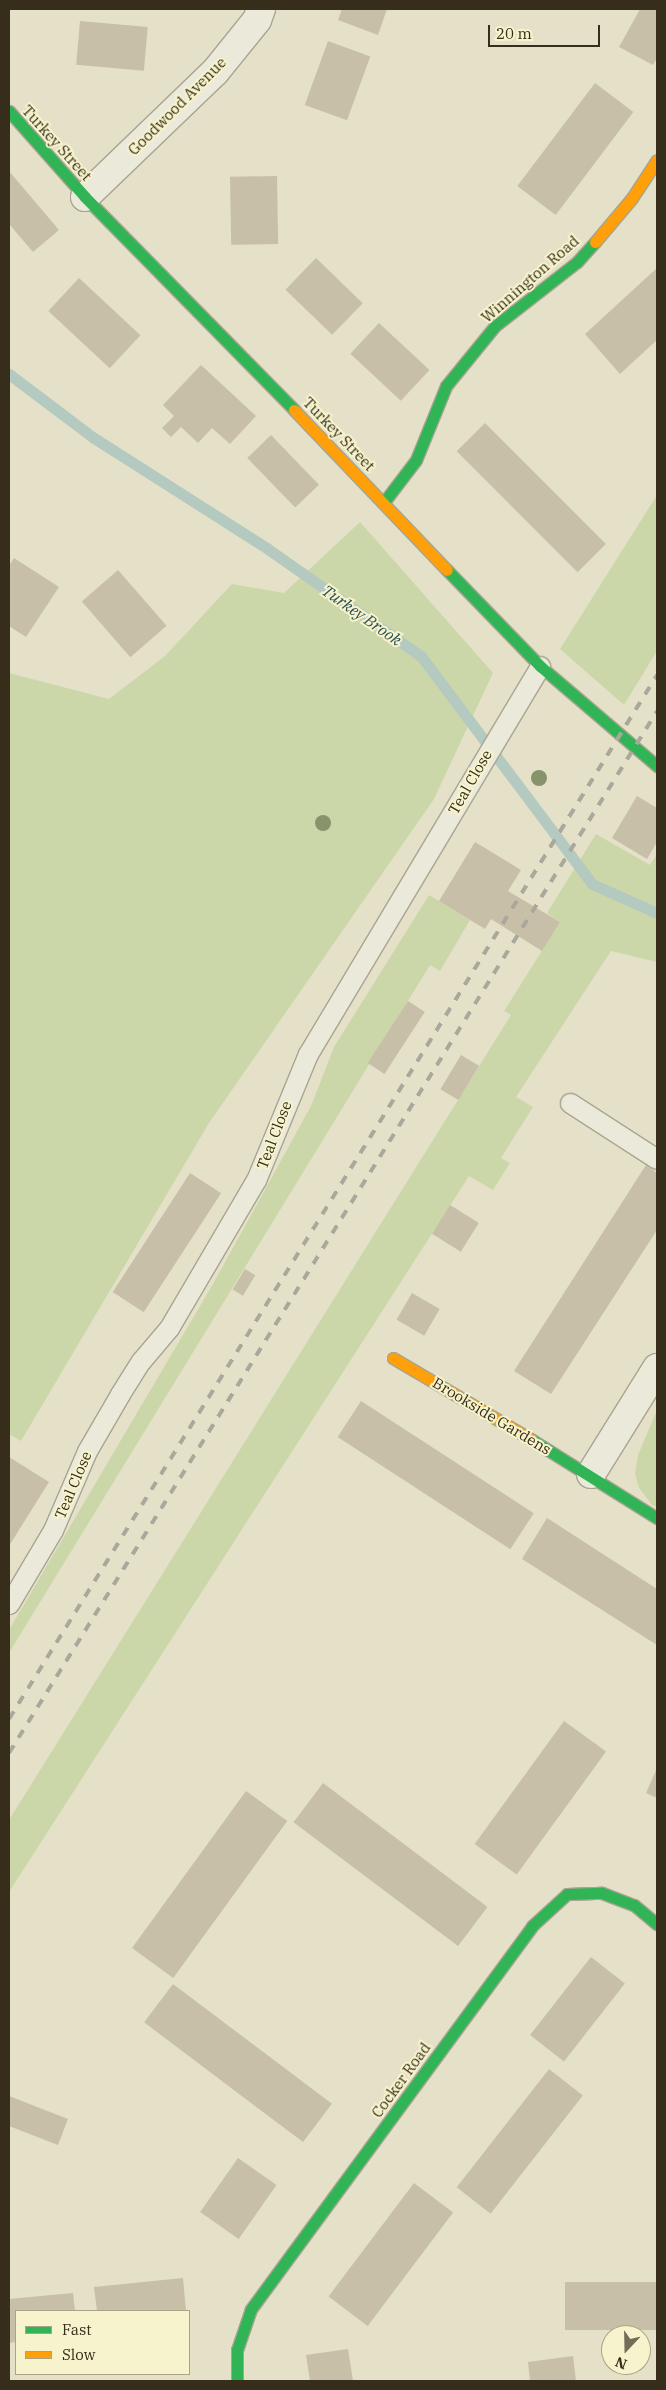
<!DOCTYPE html>
<html>
<head>
<meta charset="utf-8">
<style>
  body { margin:0 }
  #map { position:relative; width:666px; height:2390px; overflow:hidden; background:#e4e1c8; font-family:"IBM Plex Serif",serif }
  div>[style] { position:absolute }
  .green>* { inset:0; background:#ccd7a9 }
  .stream>* { height:11px; margin:-5.5px; padding:0 5.5px; transform-origin:5.5px; border-radius:5.5px; background:#b4cac1 }
  .building>* { inset:0; background:#c8bfa9; transform-origin:0 0 }
  .roads { filter:drop-shadow(1px 0 #a8a492) drop-shadow(-1px 0 #a8a492) drop-shadow(0 1px #a8a492) drop-shadow(0 -1px #a8a492) }
  .lane>* { height:19px; margin:-9.5px; padding:0 9.5px; transform-origin:9.5px; border-radius:9.5px; background:#ebeada }
  .street>* { height:28px; margin:-14px; padding:0 14px; transform-origin:14px; border-radius:14px; background:#ebeada }
  .fast>* { height:11px; margin:-5.5px; padding:0 5.5px; transform-origin:5.5px; border-radius:5.5px; background:#30b455 }
  .slow>* { height:11px; margin:-5.5px; padding:0 5.5px; transform-origin:5.5px; border-radius:5.5px; background:#ff9f0a }
  .rail>* { height:4px; margin-top:-2px; transform-origin:0; background:repeating-linear-gradient(90deg,#aaa89b 0 9px,transparent 0 18px) }
  .trees>* { width:16px; height:16px; margin:-8px; border-radius:50%; background:#88936c }
  span { translate:-50% -50%; white-space:nowrap; text-align:center; line-height:1.15; -webkit-text-stroke:4px #f7f3cc; paint-order:stroke }
  .street-label { font-size:15px; color:#362e1b }
  .water-label { font-size:16px; color:#295057; font-style:italic }
  .frame { position:absolute; inset:0; border:10px solid #362e1b; pointer-events:none }
  .legend { position:absolute; left:15px; top:2310px; width:175px; height:65px; box-sizing:border-box; background:#f7f3cc; border:1px solid #aaa485; margin:0; padding:6px 9px; list-style:none; font-size:15px; color:#362e1b }
  .legend li { display:flex; align-items:center; gap:10px; height:25px }
  .legend b { width:25px; border:1px solid #aaa485 }
  .north { position:absolute; left:601px; top:2325px; width:50px; height:50px; box-sizing:border-box; background:#f7f3cc; border:1px solid #aaa485; border-radius:50%; rotate:201deg; font-size:14px; font-weight:700; line-height:20px; text-align:center; color:#362e1b }
  .north::after { content:''; display:block; margin:auto; width:18px; height:22px; background:#736d58; clip-path:polygon(50% 0,100% 100%,50% 72%,0 100%) }
  .scale { position:absolute; left:488px; top:25px; width:112px; height:22px; box-sizing:border-box; border:2px solid #362e1b; border-top:0; padding-left:6px; font-size:15px; line-height:18px; white-space:nowrap; color:#362e1b; -webkit-text-stroke:4px #f7f3cc; paint-order:stroke }
</style>
</head>
<body>
<div id="map">
  <div class="green">
    <i style="clip-path:polygon(657px 495px,657px 651px,624px 705px,560px 649px)"></i>
    <i style="clip-path:polygon(360px 522px,493px 673px,434px 799px,209px 1123px,21px 1441px,9px 1434px,9px 673px,109px 699px,165px 656px,232px 584px,284px 593px)"></i>
    <i style="clip-path:polygon(596px 834px,650px 865px,657px 854px,657px 962px,611px 951px,516px 1097px,533px 1107px,501px 1158px,510px 1163px,493px 1190px,469px 1176px,9px 1892px,9px 1820px,511px 1015px,504px 1011px,560px 922px,547px 913px)"></i>
    <i style="clip-path:polygon(429px 895px,470px 920px,440px 971px,430px 965px,9px 1653px,9px 1630px,213px 1284px,311px 1106px,334px 1047px)"></i>
    <i style="clip-path:polygon(657px 1410px,657px 1507px,652px 1505px,639px 1488px,635px 1474px,638px 1455px)"></i>
  </div>
  <div class="stream">
    <i style="left:9px;top:374px;width:106px;rotate:37deg"></i>
    <i style="left:94px;top:438px;width:206px;rotate:32.5deg"></i>
    <i style="left:268px;top:549px;width:187px;rotate:35deg"></i>
    <i style="left:421px;top:656px;width:285px;rotate:53.1deg"></i>
    <i style="left:592px;top:884px;width:71px;rotate:24deg"></i>
  </div>
  <div class="building">
    <i style="clip-path:polygon(342px 9px,387px 9px,378px 35px,338px 20px)"></i>
    <i style="clip-path:polygon(640px 9px,657px 9px,657px 58px,653px 65px,619px 47px)"></i>
    <i style="left:80px;top:21px;width:68px;height:44px;rotate:5deg"></i>
    <i style="left:328px;top:41px;width:45px;height:68px;rotate:20deg"></i>
    <i style="left:595px;top:83px;width:48px;height:129px;rotate:37deg"></i>
    <i style="clip-path:polygon(9px 171px,59px 230px,33px 252px,9px 224px)"></i>
    <i style="left:277px;top:176px;width:68px;height:47px;rotate:89deg"></i>
    <i style="left:316px;top:258px;width:65px;height:44px;rotate:44deg"></i>
    <i style="clip-path:polygon(657px 268px,657px 340px,620px 374px,585px 334px)"></i>
    <i style="left:79px;top:278px;width:84px;height:45px;rotate:43deg"></i>
    <i style="left:379px;top:323px;width:69px;height:42px;rotate:43deg"></i>
    <i style="clip-path:polygon(201px 365px,256px 416px,230px 444px,212px 428px,198px 443px,181px 427px,171px 437px,162px 428px,174px 416px,163px 405px)"></i>
    <i style="left:485px;top:423px;width:171px;height:40px;rotate:45deg"></i>
    <i style="left:271px;top:435px;width:69px;height:33px;rotate:46deg"></i>
    <i style="clip-path:polygon(14px 558px,59px 587px,26px 637px,9px 626px,9px 566px)"></i>
    <i style="left:118px;top:570px;width:74px;height:48px;rotate:49deg"></i>
    <i style="clip-path:polygon(637px 796px,657px 808px,657px 842px,647px 859px,612px 838px)"></i>
    <i style="clip-path:polygon(475px 842px,521px 870px,508px 891px,560px 922px,542px 951px,491px 919px,485px 929px,439px 901px)"></i>
    <i style="left:408px;top:1001px;width:20px;height:74px;rotate:33deg"></i>
    <i style="left:461px;top:1055px;width:21px;height:40px;rotate:31deg"></i>
    <i style="clip-path:polygon(646px 1165px,657px 1173px,657px 1230px,551px 1394px,514px 1371px)"></i>
    <i style="left:190px;top:1173px;width:37px;height:142px;rotate:33deg"></i>
    <i style="left:450px;top:1205px;width:34px;height:34px;rotate:32deg"></i>
    <i style="left:245px;top:1269px;width:12px;height:24px;rotate:31deg"></i>
    <i style="left:412px;top:1293px;width:32px;height:31px;rotate:30deg"></i>
    <i style="left:361px;top:1401px;width:206px;height:43px;rotate:33deg"></i>
    <i style="clip-path:polygon(9px 1457px,49px 1482px,9px 1546px)"></i>
    <i style="clip-path:polygon(547px 1518px,657px 1589px,657px 1645px,522px 1559px)"></i>
    <i style="left:564px;top:1721px;width:52px;height:152px;rotate:36deg"></i>
    <i style="clip-path:polygon(657px 1768px,657px 1798px,646px 1793px)"></i>
    <i style="left:323px;top:1783px;width:206px;height:49px;rotate:37deg"></i>
    <i style="left:246px;top:1791px;width:51px;height:194px;rotate:36deg"></i>
    <i style="left:591px;top:1957px;width:43px;height:99px;rotate:38deg"></i>
    <i style="left:173px;top:1984px;width:199px;height:48px;rotate:37deg"></i>
    <i style="left:549px;top:2069px;width:43px;height:150px;rotate:38deg"></i>
    <i style="clip-path:polygon(9px 2096px,68px 2119px,58px 2145px,9px 2126px)"></i>
    <i style="left:238px;top:2158px;width:47px;height:66px;rotate:35deg"></i>
    <i style="left:414px;top:2183px;width:49px;height:142px;rotate:37deg"></i>
    <i style="clip-path:polygon(183px 2278px,186px 2311px,97px 2311px,94px 2287px)"></i>
    <i style="left:657px;top:2282px;width:48px;height:92px;rotate:90deg"></i>
    <i style="clip-path:polygon(73px 2293px,75px 2311px,16px 2311px,16px 2342px,9px 2343px,9px 2299px)"></i>
    <i style="clip-path:polygon(348px 2349px,353px 2381px,310px 2381px,306px 2355px)"></i>
    <i style="clip-path:polygon(573px 2356px,576px 2381px,530px 2381px,528px 2362px)"></i>
  </div>
  <div class="roads">
    <div class="lane">
      <i style="left:570px;top:1103px;width:103px;rotate:32.8deg"></i>
      <i style="left:9px;top:1604px;width:86px;rotate:-59.3deg"></i>
      <i style="left:53px;top:1530px;width:86px;rotate:-66.7deg"></i>
      <i style="left:87px;top:1451px;width:66px;rotate:-59.9deg"></i>
      <i style="left:120px;top:1394px;width:39px;rotate:-58deg"></i>
      <i style="left:141px;top:1361px;width:43px;rotate:-49.7deg"></i>
      <i style="left:169px;top:1328px;width:172px;rotate:-59.6deg"></i>
      <i style="left:256px;top:1180px;width:136px;rotate:-67.6deg"></i>
      <i style="left:308px;top:1054px;width:452px;rotate:-59.1deg"></i>
    </div>
    <div class="street">
      <i style="left:85px;top:197px;width:180px;rotate:-43.9deg"></i>
      <i style="left:215px;top:72px;width:67px;rotate:-51.1deg"></i>
      <i style="left:257px;top:20px;width:12px;rotate:-70deg"></i>
      <i style="left:591px;top:1474px;width:125px;rotate:-58.1deg"></i>
    </div>
    <div class="fast">
      <i style="left:9px;top:111px;width:115px;rotate:48.5deg"></i>
      <i style="left:85px;top:197px;width:298px;rotate:45.5deg"></i>
      <i style="left:384px;top:502px;width:53px;rotate:-52.7deg"></i>
      <i style="left:416px;top:460px;width:80px;rotate:-67.9deg"></i>
      <i style="left:446px;top:386px;width:77px;rotate:-50.8deg"></i>
      <i style="left:495px;top:326px;width:104px;rotate:-38deg"></i>
      <i style="left:577px;top:262px;width:27px;rotate:-48deg"></i>
      <i style="left:447px;top:570px;width:134px;rotate:45.9deg"></i>
      <i style="left:540px;top:666px;width:154px;rotate:40.5deg"></i>
      <i style="left:532px;top:1440px;width:147px;rotate:32deg"></i>
      <i style="left:237px;top:2381px;width:31px;rotate:-90deg"></i>
      <i style="left:237px;top:2350px;width:43px;rotate:-71.1deg"></i>
      <i style="left:251px;top:2309px;width:475px;rotate:-53.7deg"></i>
      <i style="left:532px;top:1926px;width:47px;rotate:-42.4deg"></i>
      <i style="left:567px;top:1894px;width:35px;rotate:-2deg"></i>
      <i style="left:602px;top:1893px;width:34px;rotate:21deg"></i>
      <i style="left:634px;top:1905px;width:30px;rotate:40deg"></i>
    </div>
    <div class="slow">
      <i style="left:595px;top:242px;width:57px;rotate:-49.9deg"></i>
      <i style="left:632px;top:198px;width:45px;rotate:-56.7deg"></i>
      <i style="left:294px;top:410px;width:221px;rotate:46.3deg"></i>
      <i style="left:393px;top:1358px;width:161px;rotate:30.5deg"></i>
    </div>
  </div>
  <div class="rail">
    <i style="left:9px;top:1719px;width:1229px;rotate:-58.17deg"></i>
    <i style="left:9px;top:1753px;width:1227px;rotate:-58.12deg"></i>
  </div>
  <div class="trees">
    <i style="left:539px;top:778px"></i>
    <i style="left:323px;top:823px"></i>
  </div>
  <div class="street-label">
    <span style="left:177px;top:106px;rotate:-45deg">Goodwood Avenue</span>
    <span style="left:57px;top:143px;rotate:48deg">Turkey Street</span>
    <span style="left:530px;top:279px;rotate:-41deg">Winnington Road</span>
    <span style="left:339px;top:434px;rotate:46deg">Turkey Street</span>
    <span style="left:470px;top:782px;rotate:-60deg">Teal Close</span>
    <span style="left:274px;top:1135px;rotate:-69deg">Teal Close</span>
    <span style="left:492px;top:1416px;rotate:31deg">Brookside Gardens</span>
    <span style="left:73px;top:1485px;rotate:-67deg">Teal Close</span>
    <span style="left:401px;top:2080px;rotate:-54deg">Cocker Road</span>
  </div>
  <div class="water-label">
    <span style="left:362px;top:615px;rotate:35deg">Turkey Brook</span>
  </div>
  <div class="frame"></div>
  <ul class="legend">
  <li><b style="height:6px;background:#30b455"></b>Fast</li>
  <li><b style="height:6px;background:#ff9f0a"></b>Slow</li>
  </ul>
  <div class="north">N</div>
  <div class="scale">20 m</div>
</div>
</body>
</html>
